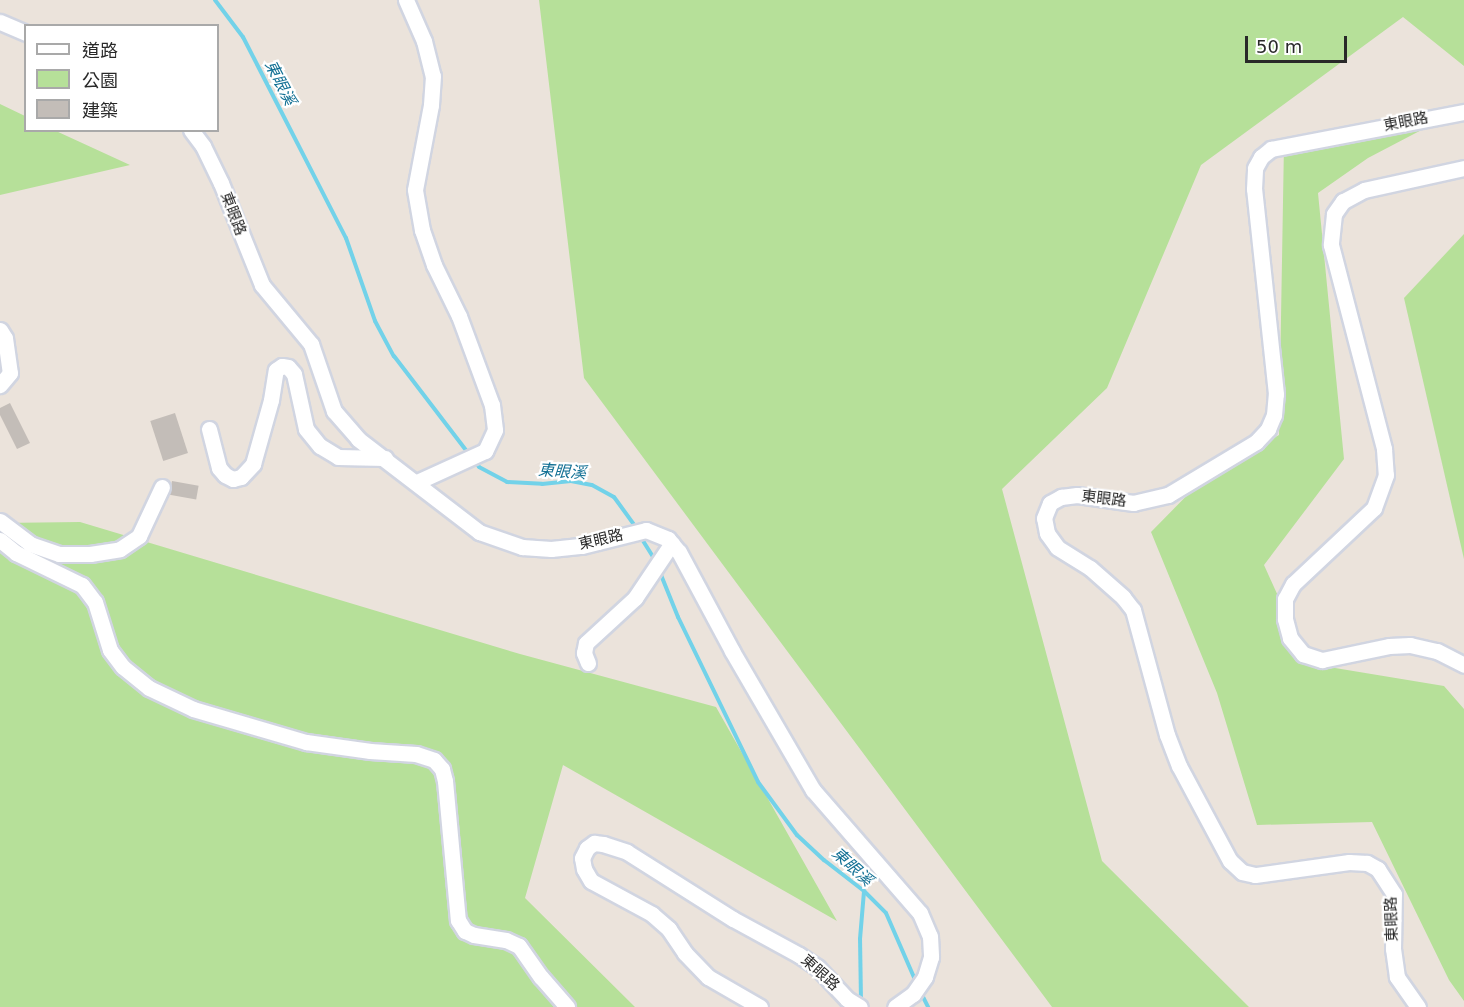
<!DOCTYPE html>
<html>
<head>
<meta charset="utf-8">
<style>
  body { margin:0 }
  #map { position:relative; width:1464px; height:1007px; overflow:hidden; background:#ebe3db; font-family:"DejaVu Sans","Noto Sans TC",sans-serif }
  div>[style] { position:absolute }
  .green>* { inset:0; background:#b6e099 }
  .stream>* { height:4px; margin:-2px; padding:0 2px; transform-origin:2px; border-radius:2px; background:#72d2e9 }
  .building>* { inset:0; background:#c3bdb8; transform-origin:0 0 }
  .roads { filter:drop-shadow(2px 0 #d1d5e1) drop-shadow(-2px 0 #d1d5e1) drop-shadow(0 2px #d1d5e1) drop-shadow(0 -2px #d1d5e1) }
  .minor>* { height:15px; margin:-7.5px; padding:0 7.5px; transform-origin:7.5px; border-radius:7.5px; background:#fff }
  span { translate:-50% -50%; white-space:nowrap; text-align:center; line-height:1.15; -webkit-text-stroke:4.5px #fff; paint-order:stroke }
  .street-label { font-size:15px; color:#292929 }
  .water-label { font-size:16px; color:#127094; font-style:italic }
  .legend { position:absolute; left:24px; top:24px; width:195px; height:108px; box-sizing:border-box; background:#fff; border:2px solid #a9a9a9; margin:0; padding:8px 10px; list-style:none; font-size:18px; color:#292929 }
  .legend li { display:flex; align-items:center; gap:12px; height:30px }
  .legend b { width:30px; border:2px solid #a9a9a9 }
  .scale { position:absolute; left:1245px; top:36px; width:102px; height:27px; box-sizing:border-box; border:3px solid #292929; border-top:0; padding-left:8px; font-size:18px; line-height:21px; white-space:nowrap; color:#292929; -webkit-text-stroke:4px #fff; paint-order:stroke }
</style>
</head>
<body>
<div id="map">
  <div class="green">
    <i style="clip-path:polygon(539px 0,1464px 0,1464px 66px,1403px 17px,1201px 165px,1107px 388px,1002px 489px,1102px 861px,1249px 1007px,1052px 1007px,584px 378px)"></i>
    <i style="clip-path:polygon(0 104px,25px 116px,26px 130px,56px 131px,130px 165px,0 195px)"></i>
    <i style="clip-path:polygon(1452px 114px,1368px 158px,1318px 193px,1344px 459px,1264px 565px,1302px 649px,1329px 667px,1444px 686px,1464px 709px,1464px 1001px,1449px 980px,1372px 822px,1257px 825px,1217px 693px,1151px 532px,1206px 476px,1279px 435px,1284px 143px)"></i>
    <i style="clip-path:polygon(1464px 234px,1464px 559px,1404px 298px)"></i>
    <i style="clip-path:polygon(80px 522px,520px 654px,716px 707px,837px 921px,563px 765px,525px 898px,635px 1007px,0 1007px,0 523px)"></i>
  </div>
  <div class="stream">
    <i style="left:215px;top:0;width:46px;rotate:52.9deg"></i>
    <i style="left:243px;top:37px;width:226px;rotate:62.9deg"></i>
    <i style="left:346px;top:238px;width:88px;rotate:70.7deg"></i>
    <i style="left:375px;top:321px;width:40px;rotate:62deg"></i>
    <i style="left:394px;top:356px;width:123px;rotate:52.6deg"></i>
    <i style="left:473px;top:460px;width:9px;rotate:49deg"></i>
    <i style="left:479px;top:467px;width:32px;rotate:28deg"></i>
    <i style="left:507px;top:482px;width:35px;rotate:3deg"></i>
    <i style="left:542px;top:484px;width:29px;rotate:-6deg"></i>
    <i style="left:571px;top:481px;width:21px;rotate:11deg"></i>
    <i style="left:592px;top:485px;width:25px;rotate:29deg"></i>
    <i style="left:614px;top:497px;width:39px;rotate:54deg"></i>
    <i style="left:640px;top:536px;width:28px;rotate:58deg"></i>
    <i style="left:659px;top:570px;width:51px;rotate:68deg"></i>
    <i style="left:678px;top:617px;width:183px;rotate:64.1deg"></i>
    <i style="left:758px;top:782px;width:66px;rotate:53.7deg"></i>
    <i style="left:797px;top:835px;width:37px;rotate:43deg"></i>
    <i style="left:824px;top:860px;width:51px;rotate:37.8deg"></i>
    <i style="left:864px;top:891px;width:31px;rotate:45deg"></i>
    <i style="left:886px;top:913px;width:75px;rotate:66.5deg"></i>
    <i style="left:920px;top:991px;width:18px;rotate:63deg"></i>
    <i style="left:861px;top:1001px;width:62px;rotate:-90.9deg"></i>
    <i style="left:860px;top:939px;width:48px;rotate:-85.2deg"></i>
  </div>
  <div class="building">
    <i style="clip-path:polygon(10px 403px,30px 443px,17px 449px,0 415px,0 408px)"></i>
    <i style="left:175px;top:413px;width:42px;height:26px;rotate:72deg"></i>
    <i style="left:172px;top:481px;width:27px;height:14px;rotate:10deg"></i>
  </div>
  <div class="roads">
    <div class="minor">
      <i style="left:406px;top:0;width:45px;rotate:66.3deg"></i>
      <i style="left:424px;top:41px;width:36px;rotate:76deg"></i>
      <i style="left:433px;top:76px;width:29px;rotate:94deg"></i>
      <i style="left:431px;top:105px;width:86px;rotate:100.7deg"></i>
      <i style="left:415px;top:190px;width:41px;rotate:80.1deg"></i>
      <i style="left:422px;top:230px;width:37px;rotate:71deg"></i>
      <i style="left:434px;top:265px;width:57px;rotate:63.9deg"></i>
      <i style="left:459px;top:316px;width:95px;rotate:69.7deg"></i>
      <i style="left:492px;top:405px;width:25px;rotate:83deg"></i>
      <i style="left:495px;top:430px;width:23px;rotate:115deg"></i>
      <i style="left:485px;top:451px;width:75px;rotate:155.5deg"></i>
      <i style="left:0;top:22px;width:28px;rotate:23deg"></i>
      <i style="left:191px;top:130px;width:20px;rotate:53deg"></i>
      <i style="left:203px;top:146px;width:41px;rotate:64.1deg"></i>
      <i style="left:221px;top:183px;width:110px;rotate:68.1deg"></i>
      <i style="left:262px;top:285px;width:77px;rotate:50.3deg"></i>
      <i style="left:311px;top:344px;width:71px;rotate:71.1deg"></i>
      <i style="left:334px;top:411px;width:37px;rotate:49deg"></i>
      <i style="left:358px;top:439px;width:153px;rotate:37.5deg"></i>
      <i style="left:479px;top:532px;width:46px;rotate:19.2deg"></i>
      <i style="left:522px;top:547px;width:29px;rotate:4deg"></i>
      <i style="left:551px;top:549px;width:31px;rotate:-6deg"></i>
      <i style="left:582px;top:546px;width:66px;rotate:-14deg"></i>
      <i style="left:646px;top:530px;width:24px;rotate:22deg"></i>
      <i style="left:668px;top:539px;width:17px;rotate:50deg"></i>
      <i style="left:679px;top:552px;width:112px;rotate:61.8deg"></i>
      <i style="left:732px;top:651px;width:161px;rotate:59.8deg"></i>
      <i style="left:813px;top:790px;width:163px;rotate:49deg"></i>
      <i style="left:920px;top:913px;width:25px;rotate:67deg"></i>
      <i style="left:930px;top:936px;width:21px;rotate:87deg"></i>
      <i style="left:931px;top:957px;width:21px;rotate:107deg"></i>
      <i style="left:925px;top:977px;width:21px;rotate:125deg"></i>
      <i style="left:913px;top:994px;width:22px;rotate:144deg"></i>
      <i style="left:1464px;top:168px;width:102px;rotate:167.6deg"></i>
      <i style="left:1364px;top:190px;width:24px;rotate:152deg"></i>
      <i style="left:1343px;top:201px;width:16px;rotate:125deg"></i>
      <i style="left:1334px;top:214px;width:31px;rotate:96deg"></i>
      <i style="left:1331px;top:245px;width:211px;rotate:75.4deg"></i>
      <i style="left:1384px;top:449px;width:26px;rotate:86deg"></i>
      <i style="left:1386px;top:475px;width:35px;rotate:110deg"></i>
      <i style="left:1374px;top:508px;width:111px;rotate:136.8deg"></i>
      <i style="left:1293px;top:584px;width:17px;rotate:118deg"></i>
      <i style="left:1285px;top:599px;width:20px;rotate:90deg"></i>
      <i style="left:1285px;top:619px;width:20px;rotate:75deg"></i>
      <i style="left:1290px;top:638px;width:21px;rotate:51deg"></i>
      <i style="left:1303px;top:654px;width:20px;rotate:18deg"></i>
      <i style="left:1322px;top:660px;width:68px;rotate:-11.8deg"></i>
      <i style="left:1389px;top:646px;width:21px;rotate:-3deg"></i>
      <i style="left:1410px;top:645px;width:28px;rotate:13deg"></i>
      <i style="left:1437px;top:651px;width:30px;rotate:27deg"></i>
      <i style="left:0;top:330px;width:9px;rotate:58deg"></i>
      <i style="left:5px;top:338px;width:35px;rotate:82deg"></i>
      <i style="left:10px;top:373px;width:16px;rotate:130deg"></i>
      <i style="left:209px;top:429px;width:40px;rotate:75.6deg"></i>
      <i style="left:219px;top:468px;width:9px;rotate:49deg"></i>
      <i style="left:225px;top:475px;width:9px;rotate:27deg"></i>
      <i style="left:233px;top:479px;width:8px;rotate:-14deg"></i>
      <i style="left:241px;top:477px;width:18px;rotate:-47deg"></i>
      <i style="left:253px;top:464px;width:66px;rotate:-74.3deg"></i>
      <i style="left:271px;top:400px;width:30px;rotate:-81deg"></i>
      <i style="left:276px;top:370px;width:7px;rotate:-34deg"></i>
      <i style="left:282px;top:366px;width:6px;rotate:9deg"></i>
      <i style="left:288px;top:367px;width:9px;rotate:49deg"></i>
      <i style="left:294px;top:374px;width:56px;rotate:77.7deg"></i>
      <i style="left:306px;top:429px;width:22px;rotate:51deg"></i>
      <i style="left:320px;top:446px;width:21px;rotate:31deg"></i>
      <i style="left:338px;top:457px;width:47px;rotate:1.2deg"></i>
      <i style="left:0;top:521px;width:38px;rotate:37deg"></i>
      <i style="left:30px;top:544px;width:31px;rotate:19deg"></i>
      <i style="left:59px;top:554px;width:31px"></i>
      <i style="left:90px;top:554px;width:30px;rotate:-9deg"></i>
      <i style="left:120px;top:549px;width:23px;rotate:-34deg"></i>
      <i style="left:139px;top:536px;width:54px;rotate:-64.9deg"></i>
      <i style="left:0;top:540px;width:21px;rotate:39deg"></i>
      <i style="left:16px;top:553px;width:73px;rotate:25.9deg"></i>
      <i style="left:82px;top:585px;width:21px;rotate:53deg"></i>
      <i style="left:95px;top:602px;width:50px;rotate:72.6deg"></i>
      <i style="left:110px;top:650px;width:21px;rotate:53deg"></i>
      <i style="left:123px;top:667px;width:33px;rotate:39deg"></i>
      <i style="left:149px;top:688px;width:49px;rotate:25.5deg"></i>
      <i style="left:193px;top:709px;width:118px;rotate:16.3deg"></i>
      <i style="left:306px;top:742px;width:65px;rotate:8deg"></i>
      <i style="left:370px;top:751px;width:46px;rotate:3.7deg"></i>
      <i style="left:416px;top:754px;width:19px;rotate:18deg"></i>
      <i style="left:434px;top:760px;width:12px;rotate:48deg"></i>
      <i style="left:442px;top:769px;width:12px;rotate:76deg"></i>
      <i style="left:445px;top:781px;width:140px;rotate:84.7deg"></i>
      <i style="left:458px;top:920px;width:13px;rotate:58deg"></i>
      <i style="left:465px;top:931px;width:10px;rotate:24deg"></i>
      <i style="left:474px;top:935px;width:32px;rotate:9deg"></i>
      <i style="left:506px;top:940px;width:14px;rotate:25deg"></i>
      <i style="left:519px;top:946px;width:38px;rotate:55deg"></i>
      <i style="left:541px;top:977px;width:40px;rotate:49deg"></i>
      <i style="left:588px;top:663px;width:11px;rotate:-112deg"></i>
      <i style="left:584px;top:653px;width:10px;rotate:-79deg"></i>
      <i style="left:586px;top:643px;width:67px;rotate:-42.6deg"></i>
      <i style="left:635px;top:598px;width:66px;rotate:-56.1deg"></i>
      <i style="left:760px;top:1007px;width:60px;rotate:-150deg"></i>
      <i style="left:708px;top:977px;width:33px;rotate:-134deg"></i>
      <i style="left:685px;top:953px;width:29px;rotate:-124deg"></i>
      <i style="left:669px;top:929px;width:23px;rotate:-139deg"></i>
      <i style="left:652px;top:914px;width:69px;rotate:-151.6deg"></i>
      <i style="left:591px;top:881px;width:14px;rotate:-120deg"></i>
      <i style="left:584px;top:869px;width:11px;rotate:-100deg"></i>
      <i style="left:582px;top:858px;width:11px;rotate:-63deg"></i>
      <i style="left:587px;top:848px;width:9px;rotate:-36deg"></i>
      <i style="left:594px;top:843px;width:9px;rotate:6deg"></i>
      <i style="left:603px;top:844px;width:25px;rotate:18deg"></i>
      <i style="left:627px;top:852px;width:125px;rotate:32.3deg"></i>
      <i style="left:733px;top:919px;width:75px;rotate:28.6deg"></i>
      <i style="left:799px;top:955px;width:22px;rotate:34deg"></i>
      <i style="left:817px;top:967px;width:44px;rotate:46.8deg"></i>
      <i style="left:847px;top:999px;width:15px;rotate:32deg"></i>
      <i style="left:1418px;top:1007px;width:37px;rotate:-125deg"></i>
      <i style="left:1397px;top:977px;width:28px;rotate:-98deg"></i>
      <i style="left:1393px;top:949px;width:55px;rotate:-89deg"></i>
      <i style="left:1394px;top:894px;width:30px;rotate:-123deg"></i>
      <i style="left:1378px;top:869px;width:13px;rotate:-151deg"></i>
      <i style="left:1367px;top:863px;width:18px;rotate:-177deg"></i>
      <i style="left:1349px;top:862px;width:95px;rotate:172.1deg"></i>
      <i style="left:1255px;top:875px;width:13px;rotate:-167deg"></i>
      <i style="left:1242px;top:872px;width:16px;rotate:-137deg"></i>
      <i style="left:1230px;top:861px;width:108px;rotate:-118.2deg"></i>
      <i style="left:1179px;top:766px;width:33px;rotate:-111deg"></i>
      <i style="left:1167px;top:735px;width:130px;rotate:-105.2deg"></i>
      <i style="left:1133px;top:610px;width:16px;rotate:-128deg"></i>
      <i style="left:1123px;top:597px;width:44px;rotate:-138.7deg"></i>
      <i style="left:1090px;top:568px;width:39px;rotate:-148deg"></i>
      <i style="left:1057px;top:547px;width:17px;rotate:-126deg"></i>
      <i style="left:1047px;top:533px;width:15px;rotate:-101deg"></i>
      <i style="left:1044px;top:518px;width:16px;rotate:-68deg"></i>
      <i style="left:1050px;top:503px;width:13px;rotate:-29deg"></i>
      <i style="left:1061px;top:497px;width:16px;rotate:-7deg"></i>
      <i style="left:1077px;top:495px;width:57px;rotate:8.1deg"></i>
      <i style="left:1133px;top:503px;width:36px;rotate:-13deg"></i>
      <i style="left:1168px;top:495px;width:103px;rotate:-31.1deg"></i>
      <i style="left:1256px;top:442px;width:18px;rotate:-47deg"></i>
      <i style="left:1268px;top:429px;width:15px;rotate:-67deg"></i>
      <i style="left:1274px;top:415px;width:21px;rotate:-85deg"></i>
      <i style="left:1276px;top:394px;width:206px;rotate:-96.1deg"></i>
      <i style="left:1254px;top:189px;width:21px;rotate:-87deg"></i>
      <i style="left:1255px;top:168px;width:13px;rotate:-61deg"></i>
      <i style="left:1261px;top:157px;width:13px;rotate:-39deg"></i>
      <i style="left:1271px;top:149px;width:197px;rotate:-10.9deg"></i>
    </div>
  </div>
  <div class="street-label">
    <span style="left:1406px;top:122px;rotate:-11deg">東眼路</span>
    <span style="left:233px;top:214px;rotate:69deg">東眼路</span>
    <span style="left:1104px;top:499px;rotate:7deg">東眼路</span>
    <span style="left:601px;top:540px;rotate:-13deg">東眼路</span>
    <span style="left:1392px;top:919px;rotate:-92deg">東眼路</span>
    <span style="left:820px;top:973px;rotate:42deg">東眼路</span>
  </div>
  <div class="water-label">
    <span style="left:280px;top:83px;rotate:63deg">東眼溪</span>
    <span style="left:562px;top:472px;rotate:4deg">東眼溪</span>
    <span style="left:852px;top:867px;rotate:42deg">東眼溪</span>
  </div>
  <ul class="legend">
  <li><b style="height:8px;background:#fff"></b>道路</li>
  <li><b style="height:16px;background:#b6e099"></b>公園</li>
  <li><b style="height:16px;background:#c3bdb8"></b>建築</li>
  </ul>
  <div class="scale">50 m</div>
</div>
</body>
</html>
